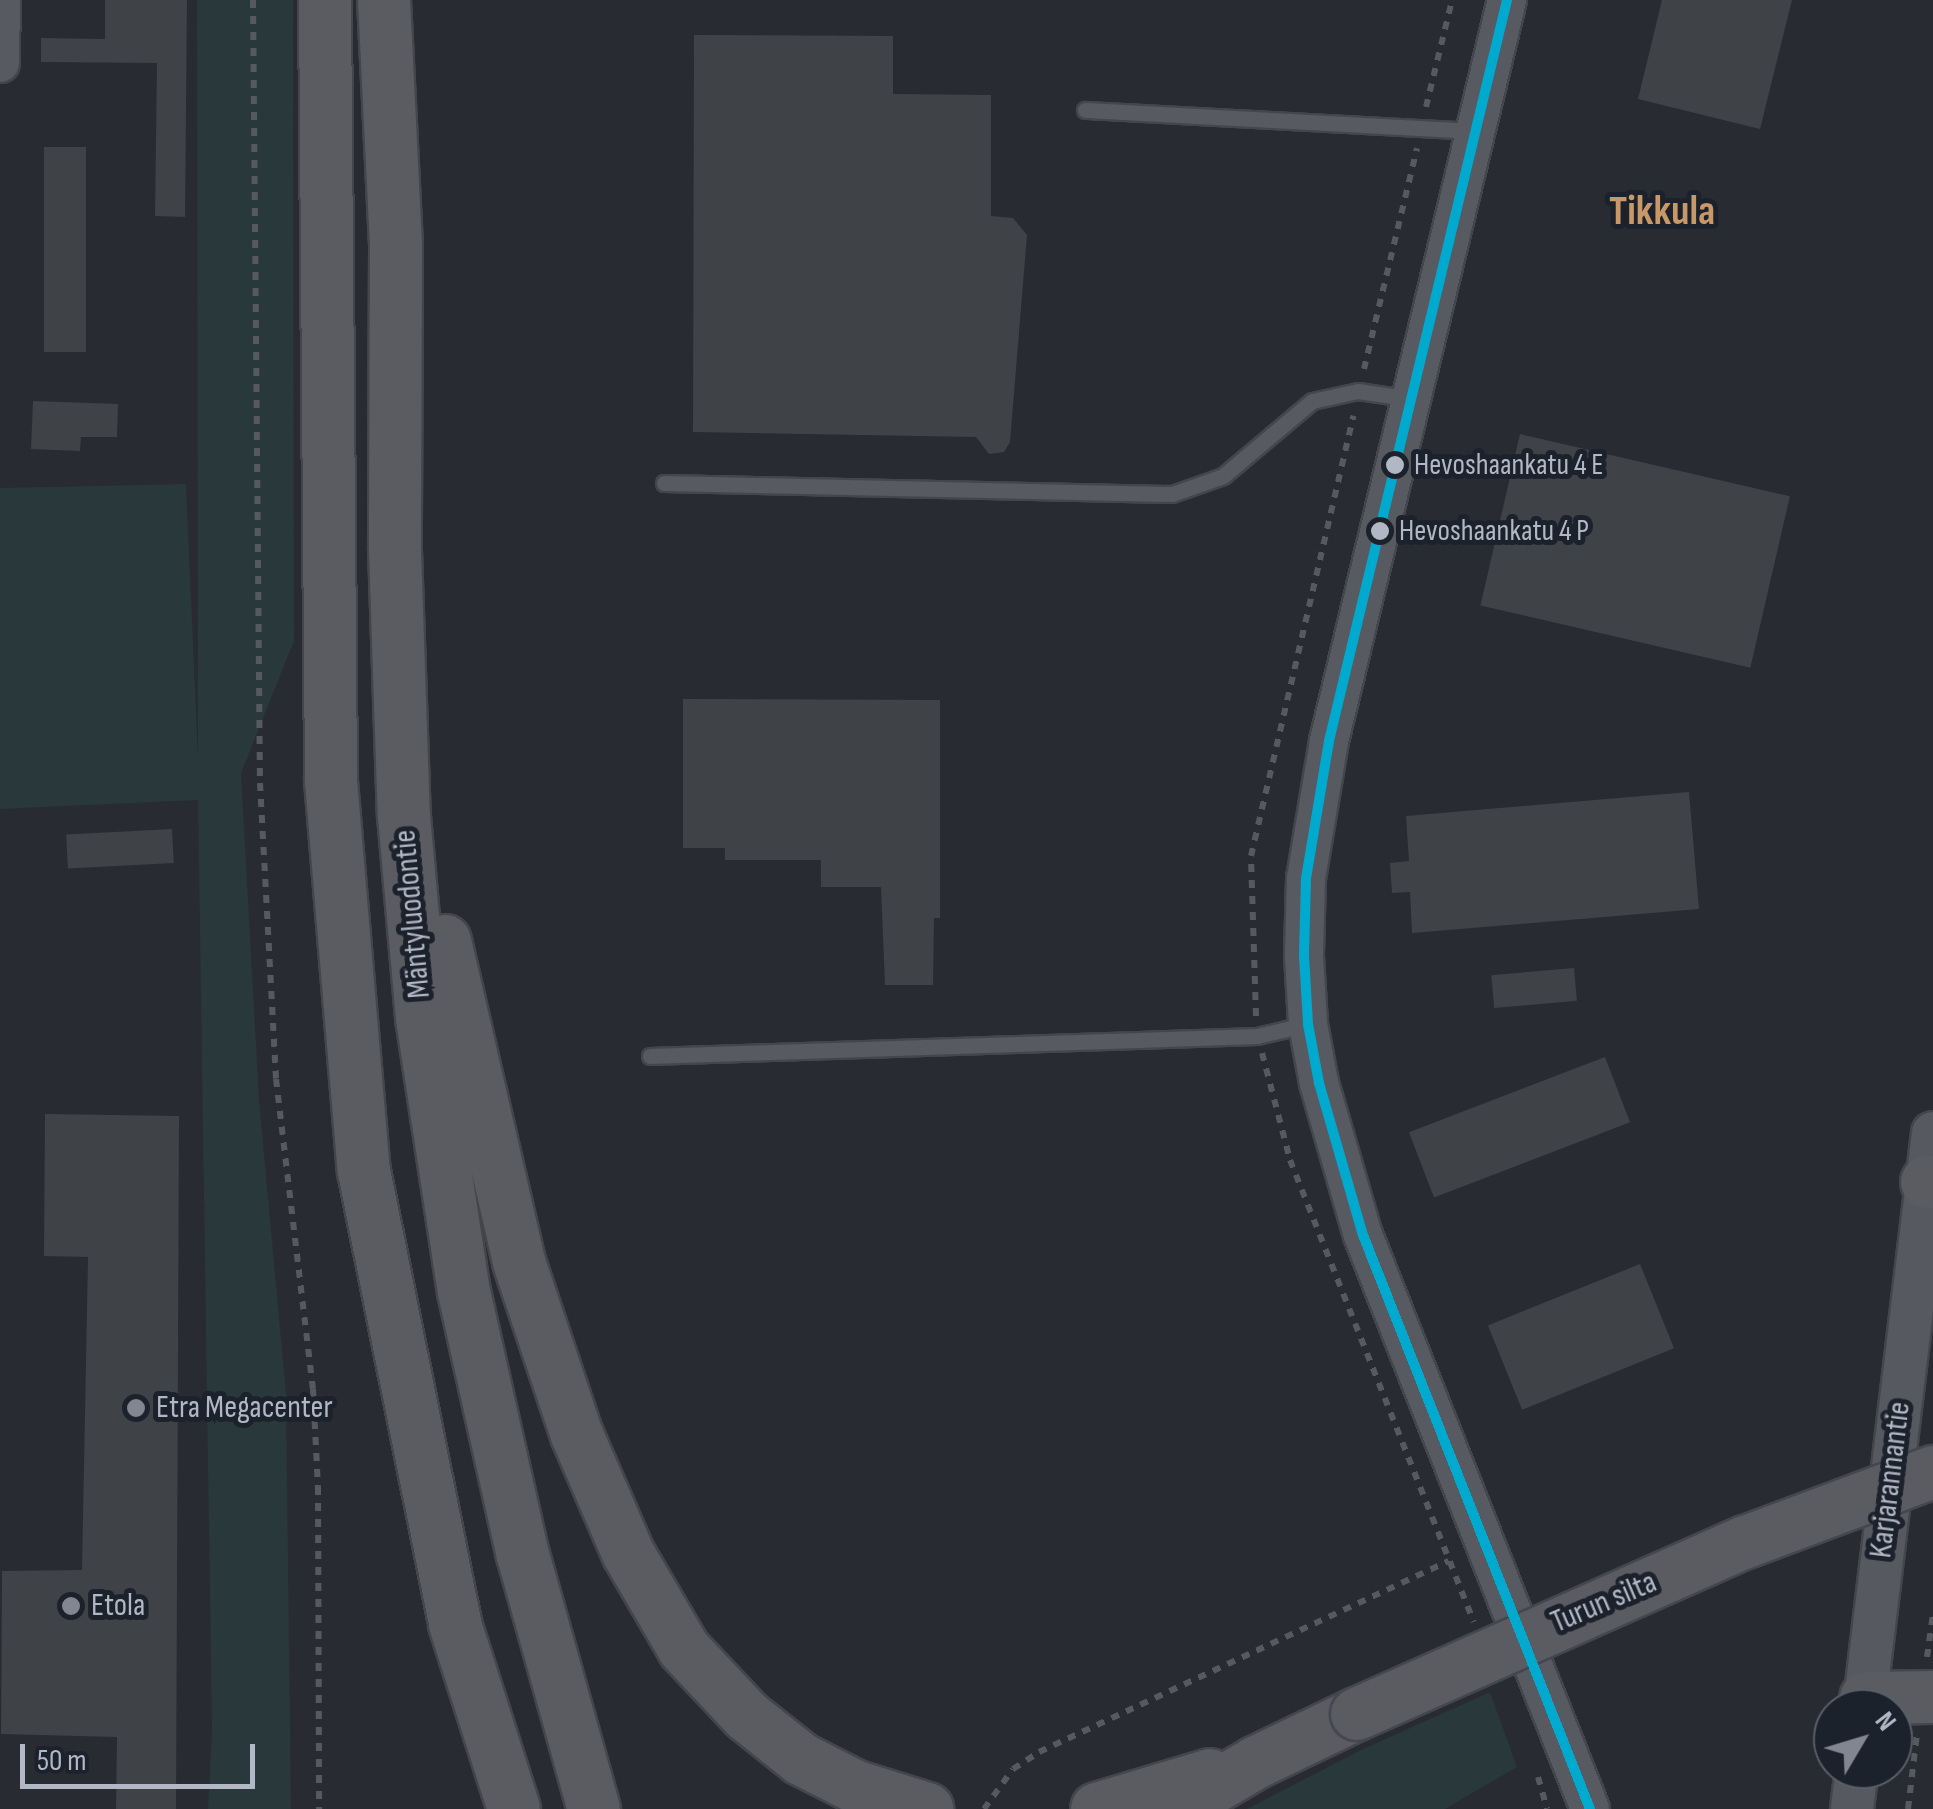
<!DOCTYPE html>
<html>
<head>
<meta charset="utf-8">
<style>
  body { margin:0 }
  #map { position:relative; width:1933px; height:1809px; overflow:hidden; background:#282b32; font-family:"Sofia Sans Condensed",sans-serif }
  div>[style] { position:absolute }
  .green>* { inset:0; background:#29383b }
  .building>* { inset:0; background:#3f4247; transform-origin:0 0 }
  .path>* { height:6px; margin-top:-3px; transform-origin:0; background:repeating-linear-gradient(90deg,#56595e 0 8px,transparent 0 16px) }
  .roads { filter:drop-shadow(2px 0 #44464b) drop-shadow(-2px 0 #44464b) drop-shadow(0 2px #44464b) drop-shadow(0 -2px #44464b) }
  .service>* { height:15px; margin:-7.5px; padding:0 7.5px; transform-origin:7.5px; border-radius:7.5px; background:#575a61 }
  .tertiary>* { height:38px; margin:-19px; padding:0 19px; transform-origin:19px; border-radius:19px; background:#575a61 }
  .secondary>* { height:42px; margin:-21px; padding:0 21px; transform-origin:21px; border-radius:21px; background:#56595f }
  .trunk>* { height:52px; margin:-26px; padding:0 26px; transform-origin:26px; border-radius:26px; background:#5b5c62 }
  .bridges { filter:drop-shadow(2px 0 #44474e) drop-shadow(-2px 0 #44474e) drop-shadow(0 2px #44474e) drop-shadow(0 -2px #44474e) }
  .trunk-bridge>* { height:52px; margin:-26px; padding:0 26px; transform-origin:26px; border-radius:26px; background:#5b5c62 }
  .bus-1>* { height:10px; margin:-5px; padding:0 5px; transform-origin:5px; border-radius:5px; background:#00a9ce }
  .dots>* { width:28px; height:28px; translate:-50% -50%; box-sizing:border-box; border:5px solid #1c222c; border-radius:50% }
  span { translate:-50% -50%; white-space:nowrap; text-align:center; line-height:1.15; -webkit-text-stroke:10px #1c222c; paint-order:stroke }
  .bus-label { font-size:30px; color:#b1b7c4 }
  .left { translate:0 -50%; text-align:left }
  .street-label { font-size:32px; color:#b1b7c4 }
  .poi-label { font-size:32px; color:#b1b7c4 }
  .district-label { font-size:42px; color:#c89868; font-weight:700 }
  .north { position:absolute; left:1813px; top:1689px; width:100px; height:100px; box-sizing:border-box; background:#1c222c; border:2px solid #585e69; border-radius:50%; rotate:52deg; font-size:28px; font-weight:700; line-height:40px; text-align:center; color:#b1b7c4 }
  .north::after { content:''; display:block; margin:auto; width:35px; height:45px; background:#818691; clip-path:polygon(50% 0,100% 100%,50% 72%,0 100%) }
  .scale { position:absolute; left:20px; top:1744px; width:235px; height:45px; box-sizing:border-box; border:5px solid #b1b7c4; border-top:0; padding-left:12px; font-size:30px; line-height:35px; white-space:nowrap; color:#b1b7c4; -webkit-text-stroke:8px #1c222c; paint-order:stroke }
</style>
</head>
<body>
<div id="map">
  <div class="green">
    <i style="clip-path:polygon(197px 0,293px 0,294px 641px,241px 773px,259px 1099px,286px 1394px,291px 1809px,208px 1809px,212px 1730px,198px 800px,0 809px,0 488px,186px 484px,198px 758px)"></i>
    <i style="clip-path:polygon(1490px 1692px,1517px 1767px,1445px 1809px,1247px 1809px,1361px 1750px)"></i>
  </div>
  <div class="building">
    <i style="clip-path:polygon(105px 0,187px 0,185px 217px,155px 216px,157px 63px,41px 62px,41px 38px,105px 39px)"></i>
    <i style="clip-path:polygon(1662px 0,1792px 0,1760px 129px,1638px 99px)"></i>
    <i style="clip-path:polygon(694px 35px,893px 36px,893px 94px,991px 95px,991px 216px,1013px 218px,1027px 235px,1010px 442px,1004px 452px,989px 454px,976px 437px,693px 432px)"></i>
    <i style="left:44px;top:147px;width:42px;height:205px"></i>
    <i style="clip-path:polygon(33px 401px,118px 404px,117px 437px,81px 437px,80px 451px,31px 449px)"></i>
    <i style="left:1520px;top:434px;width:277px;height:176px;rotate:13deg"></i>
    <i style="clip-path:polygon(683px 699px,940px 700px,940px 918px,934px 918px,933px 985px,885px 985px,881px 887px,821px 887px,821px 860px,725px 860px,725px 848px,683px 848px)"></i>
    <i style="clip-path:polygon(1689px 792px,1699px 909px,1412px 933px,1410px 892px,1392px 893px,1390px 863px,1409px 861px,1406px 816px)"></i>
    <i style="left:172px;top:829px;width:34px;height:106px;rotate:87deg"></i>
    <i style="left:1574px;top:968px;width:33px;height:83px;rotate:85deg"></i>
    <i style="left:1605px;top:1057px;width:70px;height:210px;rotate:69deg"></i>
    <i style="clip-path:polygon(45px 1114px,179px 1116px,176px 1809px,116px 1809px,117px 1737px,1px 1734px,2px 1571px,82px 1570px,88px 1257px,44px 1256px)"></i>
    <i style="left:1640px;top:1264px;width:91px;height:164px;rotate:68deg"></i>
  </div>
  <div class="path">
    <i style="left:253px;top:0;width:783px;rotate:89.49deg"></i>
    <i style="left:260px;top:783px;width:296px;rotate:86.9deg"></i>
    <i style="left:276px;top:1079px;width:312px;rotate:83.2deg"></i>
    <i style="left:313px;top:1389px;width:98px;rotate:87.1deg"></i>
    <i style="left:318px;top:1487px;width:322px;rotate:89.8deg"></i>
    <i style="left:1426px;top:107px;width:110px;rotate:-76.3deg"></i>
    <i style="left:1364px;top:369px;width:227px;rotate:-76.5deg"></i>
    <i style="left:1256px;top:1016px;width:160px;rotate:-91.8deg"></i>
    <i style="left:1251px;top:856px;width:452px;rotate:-76.9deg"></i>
    <i style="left:1262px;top:1053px;width:111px;rotate:75.3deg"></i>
    <i style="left:1290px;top:1160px;width:497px;rotate:68.3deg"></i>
    <i style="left:1927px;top:1657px;width:43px;rotate:-82.1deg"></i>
    <i style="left:1538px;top:1777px;width:33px;rotate:74deg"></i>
    <i style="left:984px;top:1809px;width:49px;rotate:-54.1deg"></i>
    <i style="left:1013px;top:1769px;width:31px;rotate:-33deg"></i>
    <i style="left:1039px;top:1752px;width:452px;rotate:-25deg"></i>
    <i style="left:1908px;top:1809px;width:76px;rotate:-83.2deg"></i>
  </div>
  <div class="roads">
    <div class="service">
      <i style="left:1085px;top:110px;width:392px;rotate:3.1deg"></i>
      <i style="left:664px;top:483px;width:508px;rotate:1.24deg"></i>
      <i style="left:1172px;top:494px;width:54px;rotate:-19.4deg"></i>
      <i style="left:1223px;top:476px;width:116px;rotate:-40.1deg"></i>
      <i style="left:1312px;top:401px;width:47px;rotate:-12.3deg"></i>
      <i style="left:1358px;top:391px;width:55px;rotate:8.4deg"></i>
      <i style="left:650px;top:1056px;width:607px;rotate:-1.89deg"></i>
      <i style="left:1257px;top:1036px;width:52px;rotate:-13.2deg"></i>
    </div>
    <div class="tertiary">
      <i style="left:1507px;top:0;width:762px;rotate:103.51deg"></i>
      <i style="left:1329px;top:741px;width:139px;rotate:99.5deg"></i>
      <i style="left:1306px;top:878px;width:78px;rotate:91.5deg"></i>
      <i style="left:1304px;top:956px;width:68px;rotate:86.6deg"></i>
      <i style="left:1308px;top:1024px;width:60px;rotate:79.4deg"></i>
      <i style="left:1319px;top:1083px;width:158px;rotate:73.9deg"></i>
      <i style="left:1363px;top:1235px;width:617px;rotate:68.42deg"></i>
      <i style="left:0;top:63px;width:63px;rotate:-89.1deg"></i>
    </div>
    <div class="secondary">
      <i style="left:1864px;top:1709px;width:580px;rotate:-83.17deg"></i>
      <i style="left:1852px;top:1809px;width:40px;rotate:-82.9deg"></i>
    </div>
    <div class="trunk">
      <i style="left:325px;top:0;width:781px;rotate:89.56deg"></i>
      <i style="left:331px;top:781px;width:391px;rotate:85.2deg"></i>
      <i style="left:364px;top:1171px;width:462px;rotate:78.6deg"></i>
      <i style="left:455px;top:1624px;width:194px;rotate:72.3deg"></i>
      <i style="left:384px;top:0;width:243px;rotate:87.2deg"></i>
      <i style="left:396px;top:243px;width:307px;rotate:90.2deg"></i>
      <i style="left:395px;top:550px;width:266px;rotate:88.1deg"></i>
      <i style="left:404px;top:816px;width:203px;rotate:84.9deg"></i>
      <i style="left:422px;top:1018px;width:277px;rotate:81.3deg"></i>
      <i style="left:464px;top:1292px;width:270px;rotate:77.4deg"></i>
      <i style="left:523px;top:1555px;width:264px;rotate:74.4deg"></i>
      <i style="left:445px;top:941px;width:329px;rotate:77deg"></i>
      <i style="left:519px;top:1262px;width:182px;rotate:71.5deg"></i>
      <i style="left:577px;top:1435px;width:129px;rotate:66.6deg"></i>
      <i style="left:628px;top:1553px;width:111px;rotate:59.7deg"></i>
      <i style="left:684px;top:1649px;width:92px;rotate:46.8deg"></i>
      <i style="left:747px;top:1716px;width:69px;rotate:38.5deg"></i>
      <i style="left:801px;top:1759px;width:59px;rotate:27deg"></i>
      <i style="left:854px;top:1786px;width:77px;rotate:17.5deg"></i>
      <i style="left:1927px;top:1182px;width:6px"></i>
      <i style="left:1866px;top:1698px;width:67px;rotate:-0.9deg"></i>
      <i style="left:1097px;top:1809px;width:118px;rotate:-16.7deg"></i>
      <i style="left:1177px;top:1809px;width:91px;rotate:-30.5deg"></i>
      <i style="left:1255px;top:1763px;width:113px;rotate:-25.7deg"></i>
    </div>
  </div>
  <div class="bridges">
    <div class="trunk-bridge">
      <i style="left:1357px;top:1714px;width:425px;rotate:-23.9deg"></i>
      <i style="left:1746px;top:1542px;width:200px;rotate:-20.5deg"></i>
    </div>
  </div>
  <div class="bus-1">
    <i style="left:1507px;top:0;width:762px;rotate:103.51deg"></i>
    <i style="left:1329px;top:741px;width:139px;rotate:99.5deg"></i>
    <i style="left:1306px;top:878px;width:78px;rotate:91.5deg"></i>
    <i style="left:1304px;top:956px;width:68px;rotate:86.6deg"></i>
    <i style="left:1308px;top:1024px;width:60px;rotate:79.4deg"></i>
    <i style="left:1319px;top:1083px;width:158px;rotate:73.9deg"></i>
    <i style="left:1363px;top:1235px;width:617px;rotate:68.42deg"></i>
  </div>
  <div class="dots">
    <i style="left:1395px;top:465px;background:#b1b7c4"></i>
    <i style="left:1380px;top:531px;background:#b1b7c4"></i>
    <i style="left:136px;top:1408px;background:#818691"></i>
    <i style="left:71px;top:1606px;background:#818691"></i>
  </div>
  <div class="bus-label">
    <span class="left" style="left:1414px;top:465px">Hevoshaankatu 4 E</span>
    <span class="left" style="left:1399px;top:531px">Hevoshaankatu 4 P</span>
  </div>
  <div class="street-label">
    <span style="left:413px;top:914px;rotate:-95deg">Mäntyluodontie</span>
    <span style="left:1891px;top:1480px;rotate:-83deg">Karjarannantie</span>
    <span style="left:1604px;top:1603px;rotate:-23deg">Turun silta</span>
  </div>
  <div class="poi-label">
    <span class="left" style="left:156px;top:1408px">Etra Megacenter</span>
    <span class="left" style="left:91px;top:1606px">Etola</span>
  </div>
  <div class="district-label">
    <span style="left:1662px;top:212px">Tikkula</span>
  </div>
  <div class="north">N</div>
  <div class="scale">50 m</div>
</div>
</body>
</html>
